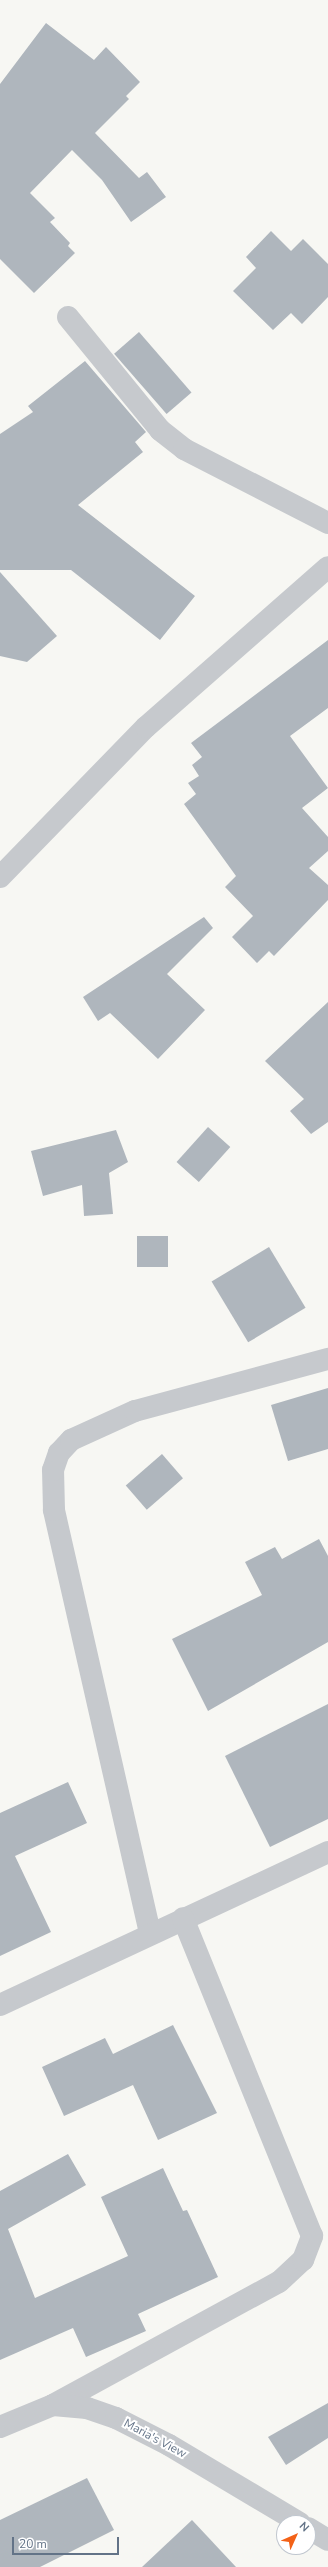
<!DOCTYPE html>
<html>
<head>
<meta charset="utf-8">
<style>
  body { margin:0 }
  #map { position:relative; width:328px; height:2567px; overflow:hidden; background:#f7f7f3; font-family:"Nunito Sans",sans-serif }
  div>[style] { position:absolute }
  .building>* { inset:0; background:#afb6bd; transform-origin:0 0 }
  .minor>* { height:22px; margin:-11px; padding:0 11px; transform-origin:11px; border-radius:11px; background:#c6c9cd }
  span { translate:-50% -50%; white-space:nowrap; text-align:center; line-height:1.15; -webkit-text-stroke:4px #fff; paint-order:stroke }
  .street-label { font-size:12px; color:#637387 }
  .north { position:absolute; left:276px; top:2515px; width:40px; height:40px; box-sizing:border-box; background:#fff; border:1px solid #c1c7cf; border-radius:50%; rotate:45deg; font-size:11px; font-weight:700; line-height:16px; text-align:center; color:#637387 }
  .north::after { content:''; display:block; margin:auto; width:14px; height:18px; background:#f36218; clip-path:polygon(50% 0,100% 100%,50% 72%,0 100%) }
  .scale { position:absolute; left:12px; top:2537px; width:107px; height:18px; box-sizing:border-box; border:2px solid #637387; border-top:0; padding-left:5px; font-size:12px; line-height:14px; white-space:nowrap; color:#637387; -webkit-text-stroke:3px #fff; paint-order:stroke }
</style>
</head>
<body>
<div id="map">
  <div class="building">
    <i style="clip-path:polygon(46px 23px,94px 60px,106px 47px,140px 82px,126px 96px,129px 99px,95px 133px,139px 178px,147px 172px,166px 197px,131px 222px,102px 180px,72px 150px,30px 193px,55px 218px,50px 222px,70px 243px,68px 246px,75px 253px,34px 293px,0 259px,0 84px)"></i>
    <i style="clip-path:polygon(271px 231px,291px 251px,303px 239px,328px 264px,328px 297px,302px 324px,291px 313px,273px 330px,233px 291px,256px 268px,246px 257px)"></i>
    <i style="left:139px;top:332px;width:80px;height:33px;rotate:49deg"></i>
    <i style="clip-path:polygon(85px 361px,146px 432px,135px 442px,143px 452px,78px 505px,195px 596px,160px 640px,71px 570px,0 570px,0 434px,33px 412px,28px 406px)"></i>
    <i style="clip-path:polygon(0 572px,57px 636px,27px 662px,0 656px)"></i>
    <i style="clip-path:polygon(328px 640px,328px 708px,290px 736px,328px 788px,302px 808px,328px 837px,328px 851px,309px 868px,328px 885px,328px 900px,274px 956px,269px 951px,257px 963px,232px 937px,253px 916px,225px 887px,236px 876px,184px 804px,196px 794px,188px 783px,199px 776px,192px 765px,202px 757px,191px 743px)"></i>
    <i style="clip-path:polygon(204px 917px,213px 928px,167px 974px,205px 1010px,158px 1059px,110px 1013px,98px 1021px,83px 997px)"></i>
    <i style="clip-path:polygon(328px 1002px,328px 1122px,311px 1134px,290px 1111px,304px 1099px,265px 1061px)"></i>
    <i style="left:208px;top:1127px;width:30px;height:47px;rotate:42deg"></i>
    <i style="clip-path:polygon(116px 1130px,128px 1162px,109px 1173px,113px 1214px,84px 1216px,82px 1185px,43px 1196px,31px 1151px)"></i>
    <i style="left:168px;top:1236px;width:31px;height:31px;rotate:90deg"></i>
    <i style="left:269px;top:1247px;width:71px;height:67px;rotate:59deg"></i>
    <i style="clip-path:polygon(328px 1388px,328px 1449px,288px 1461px,271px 1405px)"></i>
    <i style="left:162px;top:1454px;width:32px;height:48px;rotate:49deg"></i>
    <i style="clip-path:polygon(319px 1539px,328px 1556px,328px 1642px,208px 1711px,172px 1639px,262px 1595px,245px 1562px,275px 1547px,282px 1559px)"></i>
    <i style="clip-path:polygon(328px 1704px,328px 1819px,270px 1847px,225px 1756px)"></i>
    <i style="clip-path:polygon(68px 1782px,87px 1823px,15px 1856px,51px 1932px,0 1956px,0 1813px)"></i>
    <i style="clip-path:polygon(173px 2025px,217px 2113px,158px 2140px,133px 2085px,64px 2116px,42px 2067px,105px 2038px,113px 2054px)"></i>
    <i style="clip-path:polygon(68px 2154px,86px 2185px,8px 2229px,35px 2298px,128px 2256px,101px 2197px,163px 2168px,183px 2211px,187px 2210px,218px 2277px,138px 2314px,146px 2331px,86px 2357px,73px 2328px,0 2360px,0 2191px)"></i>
    <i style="clip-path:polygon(328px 2403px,328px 2438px,286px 2465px,268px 2437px)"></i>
    <i style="clip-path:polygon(87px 2478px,114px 2530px,40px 2567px,0 2567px,0 2520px)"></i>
    <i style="clip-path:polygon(192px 2520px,236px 2567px,142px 2567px)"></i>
  </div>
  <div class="minor">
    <i style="left:68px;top:317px;width:146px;rotate:50.8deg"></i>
    <i style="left:160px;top:430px;width:31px;rotate:38deg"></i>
    <i style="left:184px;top:449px;width:162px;rotate:27.2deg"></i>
    <i style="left:0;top:877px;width:209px;rotate:-45.8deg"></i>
    <i style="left:146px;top:727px;width:242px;rotate:-41.3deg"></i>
    <i style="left:150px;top:1933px;width:434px;rotate:-102.8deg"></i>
    <i style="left:54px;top:1510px;width:40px;rotate:-91.4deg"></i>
    <i style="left:53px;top:1470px;width:18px;rotate:-71deg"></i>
    <i style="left:59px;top:1453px;width:18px;rotate:-47deg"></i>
    <i style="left:71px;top:1440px;width:70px;rotate:-24.4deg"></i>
    <i style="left:135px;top:1411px;width:200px;rotate:-15.1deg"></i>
    <i style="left:0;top:2005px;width:362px;rotate:-25deg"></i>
    <i style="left:53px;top:2405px;width:257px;rotate:-28.6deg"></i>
    <i style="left:279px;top:2282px;width:33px;rotate:-43deg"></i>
    <i style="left:303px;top:2260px;width:26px;rotate:-69deg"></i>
    <i style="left:312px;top:2236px;width:343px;rotate:-112.1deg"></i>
    <i style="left:0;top:2427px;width:57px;rotate:-22.5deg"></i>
    <i style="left:53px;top:2405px;width:34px;rotate:5deg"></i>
    <i style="left:87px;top:2408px;width:31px;rotate:19deg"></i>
    <i style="left:116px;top:2418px;width:59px;rotate:27deg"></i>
    <i style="left:169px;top:2445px;width:152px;rotate:30.8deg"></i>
    <i style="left:308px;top:2528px;width:23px;rotate:31deg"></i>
  </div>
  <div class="street-label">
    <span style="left:155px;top:2439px;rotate:28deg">Maria's View</span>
  </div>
  <div class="north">N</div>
  <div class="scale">20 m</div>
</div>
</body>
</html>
